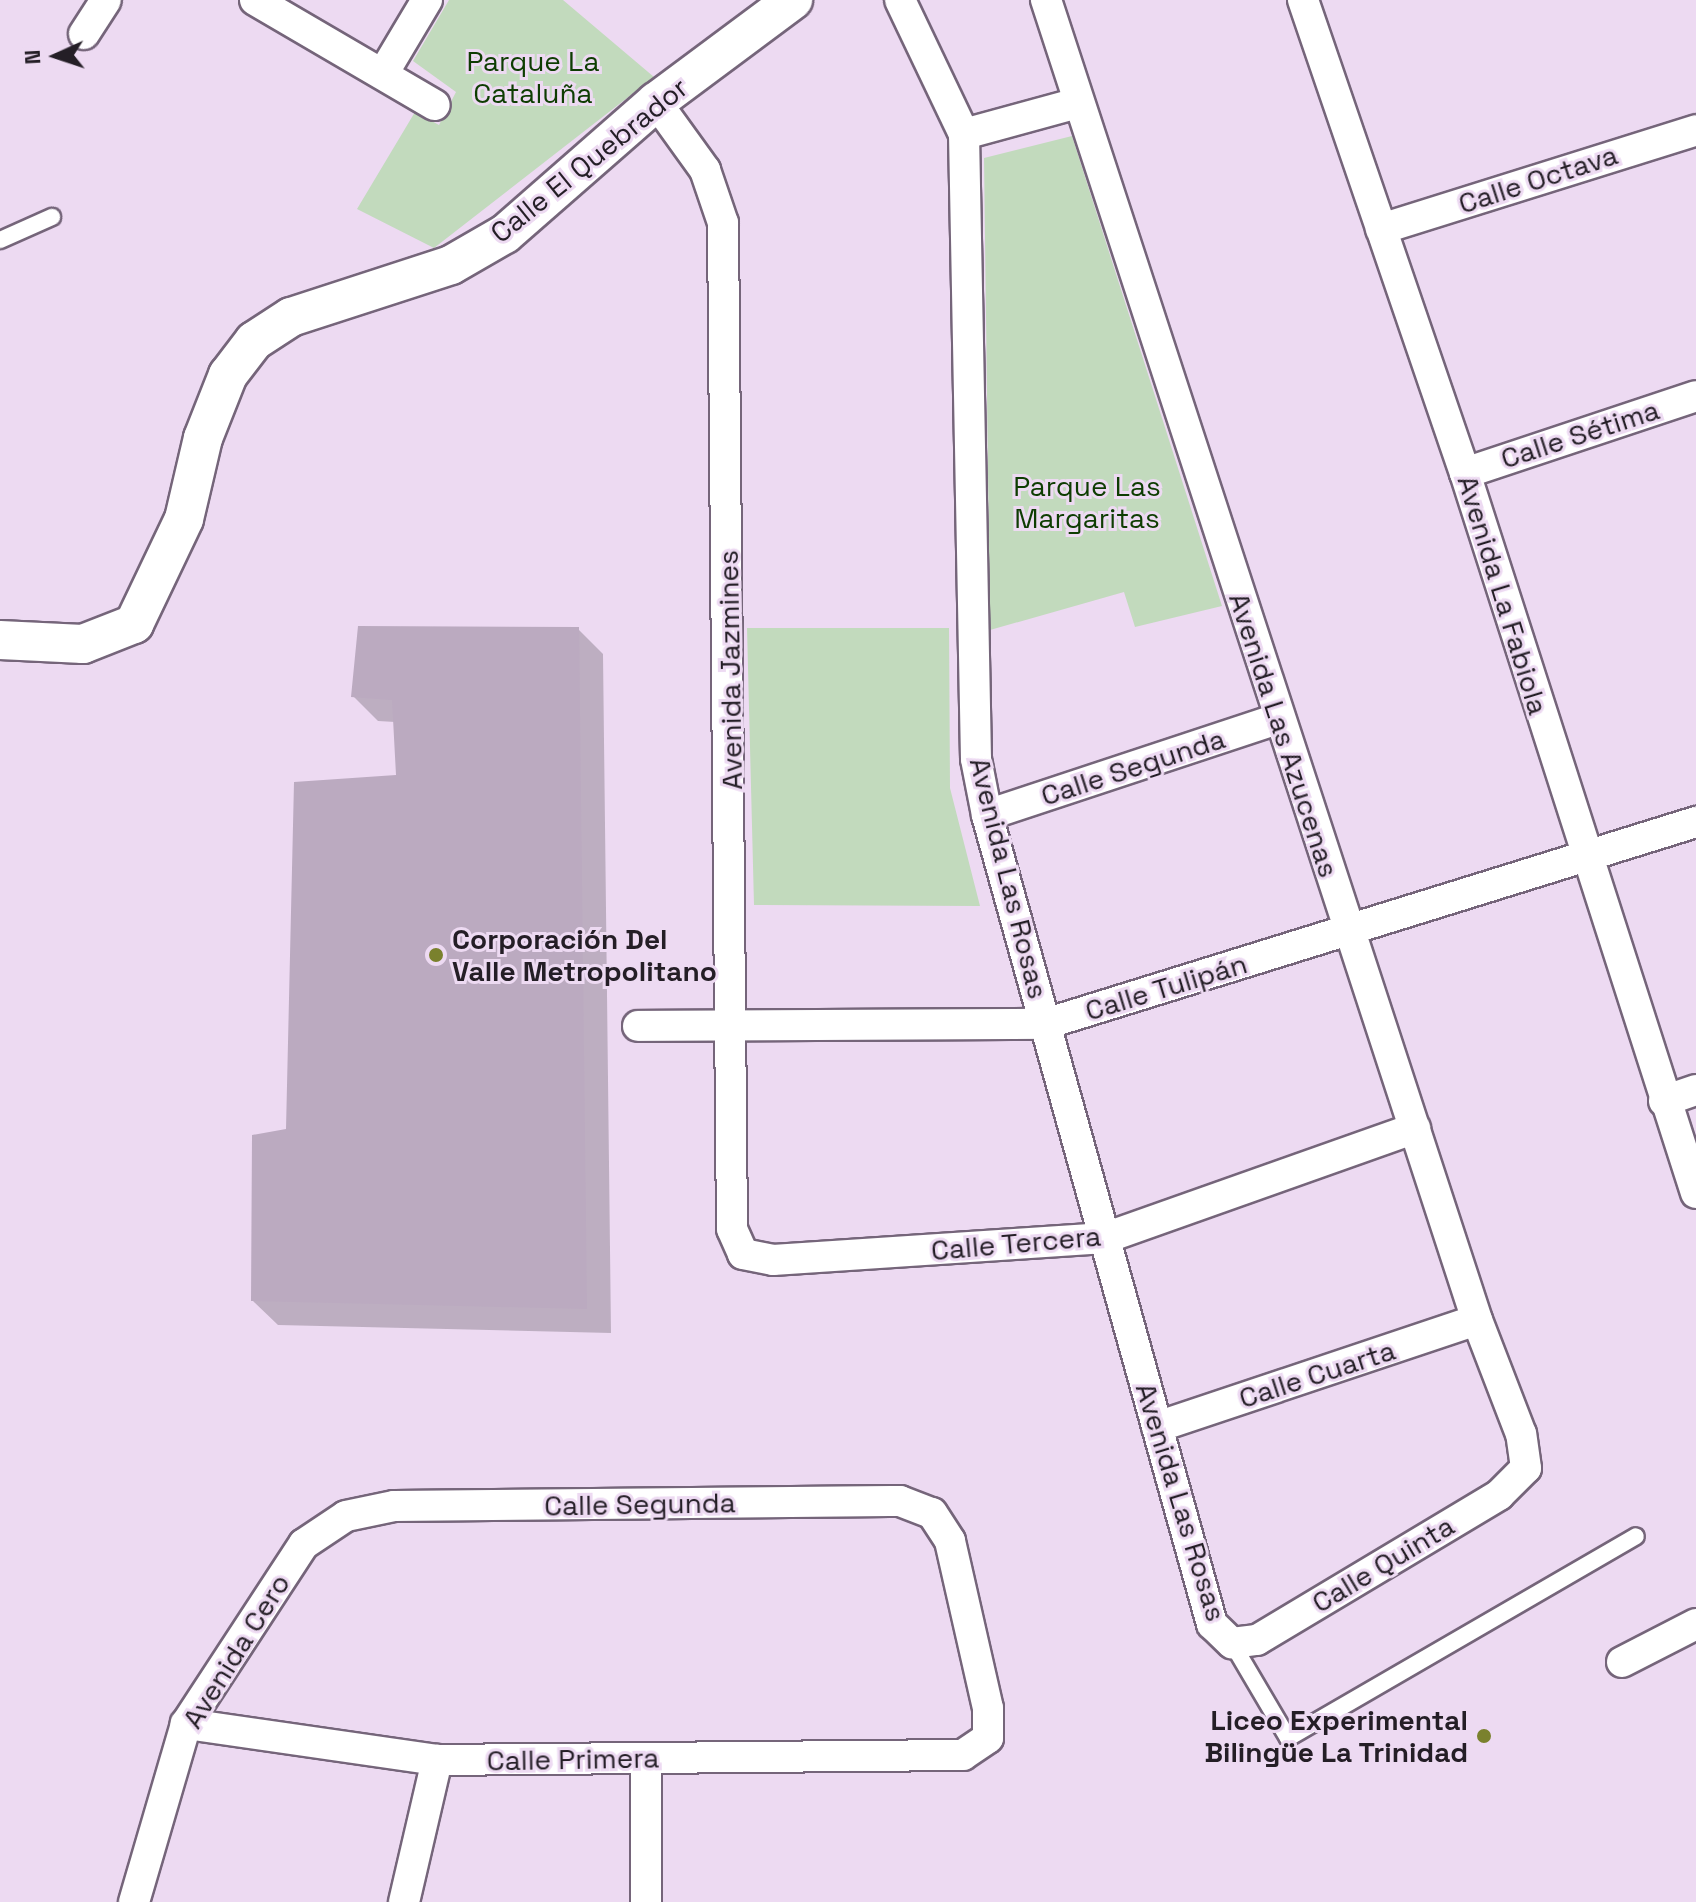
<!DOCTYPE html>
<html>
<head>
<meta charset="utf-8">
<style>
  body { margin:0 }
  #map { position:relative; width:1696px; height:1902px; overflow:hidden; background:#eddaf2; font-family:"Space Grotesk",sans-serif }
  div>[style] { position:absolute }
  .green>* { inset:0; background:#c2dabd }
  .shadow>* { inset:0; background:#0003 }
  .building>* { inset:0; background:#bbaac0 }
  .roads { filter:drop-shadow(2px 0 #75657a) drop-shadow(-2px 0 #75657a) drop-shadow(0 2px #75657a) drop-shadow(0 -2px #75657a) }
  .service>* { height:16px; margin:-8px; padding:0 8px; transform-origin:8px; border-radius:8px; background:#fff }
  .minor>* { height:30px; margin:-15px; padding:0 15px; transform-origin:15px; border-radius:15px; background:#fff }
  .tertiary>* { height:38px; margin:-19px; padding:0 19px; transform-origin:19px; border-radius:19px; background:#fff }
  .dots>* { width:22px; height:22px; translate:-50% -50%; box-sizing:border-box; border:4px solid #eddaf2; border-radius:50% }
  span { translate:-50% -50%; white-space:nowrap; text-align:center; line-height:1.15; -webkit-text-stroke:6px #eddaf2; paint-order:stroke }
  .park-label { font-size:28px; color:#0e3d02 }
  .street-label { font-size:28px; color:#241e26 }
  .poi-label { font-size:28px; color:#241e26; font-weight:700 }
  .left { translate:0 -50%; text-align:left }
  .right { translate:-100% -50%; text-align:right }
  .north { position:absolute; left:16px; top:16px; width:80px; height:80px; -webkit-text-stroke:6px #eddaf2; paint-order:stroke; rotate:267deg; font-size:22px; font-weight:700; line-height:32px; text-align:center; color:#241e26 }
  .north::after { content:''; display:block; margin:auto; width:28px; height:36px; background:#241e26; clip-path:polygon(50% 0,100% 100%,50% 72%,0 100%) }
</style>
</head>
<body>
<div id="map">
  <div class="green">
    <i style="clip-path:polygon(449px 0,563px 0,654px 77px,434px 248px,357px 209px,415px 112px,439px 125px,456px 92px,413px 61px)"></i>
    <i style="clip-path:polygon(1072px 136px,1222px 606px,1135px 627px,1124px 592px,990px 630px,984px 158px)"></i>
    <i style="clip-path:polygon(747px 628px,949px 628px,950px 788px,980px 906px,754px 905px)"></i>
  </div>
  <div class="shadow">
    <i style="clip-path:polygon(578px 629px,603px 654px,611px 1333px,278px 1325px,253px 1301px,288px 1130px,398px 777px,395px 722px,378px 721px,353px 696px)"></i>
  </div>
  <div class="building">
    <i style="clip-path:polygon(358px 626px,579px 627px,587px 1309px,251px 1301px,252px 1135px,286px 1129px,294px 782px,396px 775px,392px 700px,351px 697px)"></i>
  </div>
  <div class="roads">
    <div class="service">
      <i style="left:0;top:240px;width:57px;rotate:-23.9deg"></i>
      <i style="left:1232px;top:1643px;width:110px;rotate:59.5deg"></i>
      <i style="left:1288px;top:1738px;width:402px;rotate:-30.1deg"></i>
    </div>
    <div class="minor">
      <i style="left:255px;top:0;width:208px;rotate:30.3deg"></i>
      <i style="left:900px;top:0;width:148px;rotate:64.5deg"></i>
      <i style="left:964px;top:134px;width:625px;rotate:88.9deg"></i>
      <i style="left:976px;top:759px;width:57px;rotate:78.9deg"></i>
      <i style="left:987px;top:815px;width:840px;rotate:74.46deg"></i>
      <i style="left:1212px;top:1624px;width:28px;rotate:44deg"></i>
      <i style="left:1232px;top:1643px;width:25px;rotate:-7deg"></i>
      <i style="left:1257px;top:1640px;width:282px;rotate:-30.9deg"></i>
      <i style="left:1499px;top:1495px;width:38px;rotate:-45deg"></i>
      <i style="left:1526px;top:1468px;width:34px;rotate:-98deg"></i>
      <i style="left:1521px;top:1434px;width:122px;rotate:-111.1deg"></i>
      <i style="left:1477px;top:1320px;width:1389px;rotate:-108.08deg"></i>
      <i style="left:1303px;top:0;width:500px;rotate:71.1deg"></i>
      <i style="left:1465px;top:473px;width:756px;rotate:72.21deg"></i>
      <i style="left:84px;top:34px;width:40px;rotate:-57.1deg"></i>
      <i style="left:384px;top:72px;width:84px;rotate:-59.2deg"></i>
      <i style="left:656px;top:102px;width:84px;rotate:54.2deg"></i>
      <i style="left:705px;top:170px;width:56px;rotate:71.2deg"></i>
      <i style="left:723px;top:223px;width:1006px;rotate:89.49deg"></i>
      <i style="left:732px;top:1229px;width:27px;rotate:66deg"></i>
      <i style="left:743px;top:1254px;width:31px;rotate:11deg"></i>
      <i style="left:773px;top:1260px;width:333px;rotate:-3.8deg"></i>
      <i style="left:1105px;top:1238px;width:329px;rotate:-19.5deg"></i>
      <i style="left:964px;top:134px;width:117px;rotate:-15.3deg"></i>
      <i style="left:1381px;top:229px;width:330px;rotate:-17.4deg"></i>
      <i style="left:1465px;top:473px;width:243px;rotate:-18.4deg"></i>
      <i style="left:987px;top:815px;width:306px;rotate:-18.3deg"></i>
      <i style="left:638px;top:1026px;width:407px;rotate:-0.3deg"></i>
      <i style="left:1045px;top:1024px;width:682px;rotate:-17.24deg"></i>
      <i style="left:1664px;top:1101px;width:34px;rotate:-19deg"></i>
      <i style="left:1157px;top:1427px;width:337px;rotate:-18.5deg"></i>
      <i style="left:1622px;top:1662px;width:83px;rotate:-27.2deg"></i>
      <i style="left:134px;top:1902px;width:185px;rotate:-73.7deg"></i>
      <i style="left:186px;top:1724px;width:215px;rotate:-56.8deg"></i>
      <i style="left:304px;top:1544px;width:50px;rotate:-33.7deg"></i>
      <i style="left:346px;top:1516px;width:49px;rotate:-11.8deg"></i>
      <i style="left:394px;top:1506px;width:506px;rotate:-0.57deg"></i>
      <i style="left:900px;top:1501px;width:34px;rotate:21deg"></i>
      <i style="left:932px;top:1513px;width:33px;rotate:57deg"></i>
      <i style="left:950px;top:1541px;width:171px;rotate:77.2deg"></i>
      <i style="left:988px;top:1708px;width:30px;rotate:90deg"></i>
      <i style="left:988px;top:1738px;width:30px;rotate:146deg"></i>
      <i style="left:963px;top:1755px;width:526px;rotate:179.46deg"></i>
      <i style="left:437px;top:1760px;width:254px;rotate:-171.8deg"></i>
      <i style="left:404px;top:1902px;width:146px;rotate:-76.9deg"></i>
      <i style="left:646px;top:1902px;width:143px;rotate:-90deg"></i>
    </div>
    <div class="tertiary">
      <i style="left:0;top:640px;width:83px;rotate:2.8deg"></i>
      <i style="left:83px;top:644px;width:55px;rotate:-21.4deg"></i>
      <i style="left:134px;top:624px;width:116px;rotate:-64.5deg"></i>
      <i style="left:184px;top:519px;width:83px;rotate:-76.8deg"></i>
      <i style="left:203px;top:438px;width:68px;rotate:-68.4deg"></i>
      <i style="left:228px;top:375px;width:43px;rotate:-52.6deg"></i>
      <i style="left:254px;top:341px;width:44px;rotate:-33deg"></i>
      <i style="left:291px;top:317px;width:168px;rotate:-18deg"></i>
      <i style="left:451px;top:265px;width:62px;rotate:-29.9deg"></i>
      <i style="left:505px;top:234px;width:201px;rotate:-41.2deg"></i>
      <i style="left:656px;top:102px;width:171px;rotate:-36.7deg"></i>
    </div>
  </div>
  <div class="dots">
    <i style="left:436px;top:955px;background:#7a812d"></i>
    <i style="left:1484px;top:1736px;background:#7a812d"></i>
  </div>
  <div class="park-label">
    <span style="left:533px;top:77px">Parque La<br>Cataluña</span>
    <span style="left:1087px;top:502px">Parque Las<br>Margaritas</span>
  </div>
  <div class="street-label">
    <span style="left:589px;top:160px;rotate:-39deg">Calle El Quebrador</span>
    <span style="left:1538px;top:179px;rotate:-18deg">Calle Octava</span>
    <span style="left:1580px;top:434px;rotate:-18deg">Calle Sétima</span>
    <span style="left:1503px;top:595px;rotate:73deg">Avenida La Fabiola</span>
    <span style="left:730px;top:670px;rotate:-91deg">Avenida Jazmines</span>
    <span style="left:1284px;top:735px;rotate:72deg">Avenida Las Azucenas</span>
    <span style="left:1133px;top:767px;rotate:-18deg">Calle Segunda</span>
    <span style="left:1009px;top:878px;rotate:76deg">Avenida Las Rosas</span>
    <span style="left:1166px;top:987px;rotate:-17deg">Calle Tulipán</span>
    <span style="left:1016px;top:1243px;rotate:-5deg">Calle Tercera</span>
    <span style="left:1317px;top:1374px;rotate:-18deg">Calle Cuarta</span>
    <span style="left:1181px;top:1502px;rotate:73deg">Avenida Las Rosas</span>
    <span style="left:640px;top:1504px;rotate:-1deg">Calle Segunda</span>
    <span style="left:1383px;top:1564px;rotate:-31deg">Calle Quinta</span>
    <span style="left:236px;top:1651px;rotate:-58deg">Avenida Cero</span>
    <span style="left:573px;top:1759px;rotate:-1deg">Calle Primera</span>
  </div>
  <div class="poi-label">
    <span class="left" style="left:452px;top:955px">Corporación Del<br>Valle Metropolitano</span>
    <span class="right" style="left:1468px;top:1736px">Liceo Experimental<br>Bilingüe La Trinidad</span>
  </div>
  <div class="north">N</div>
</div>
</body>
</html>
